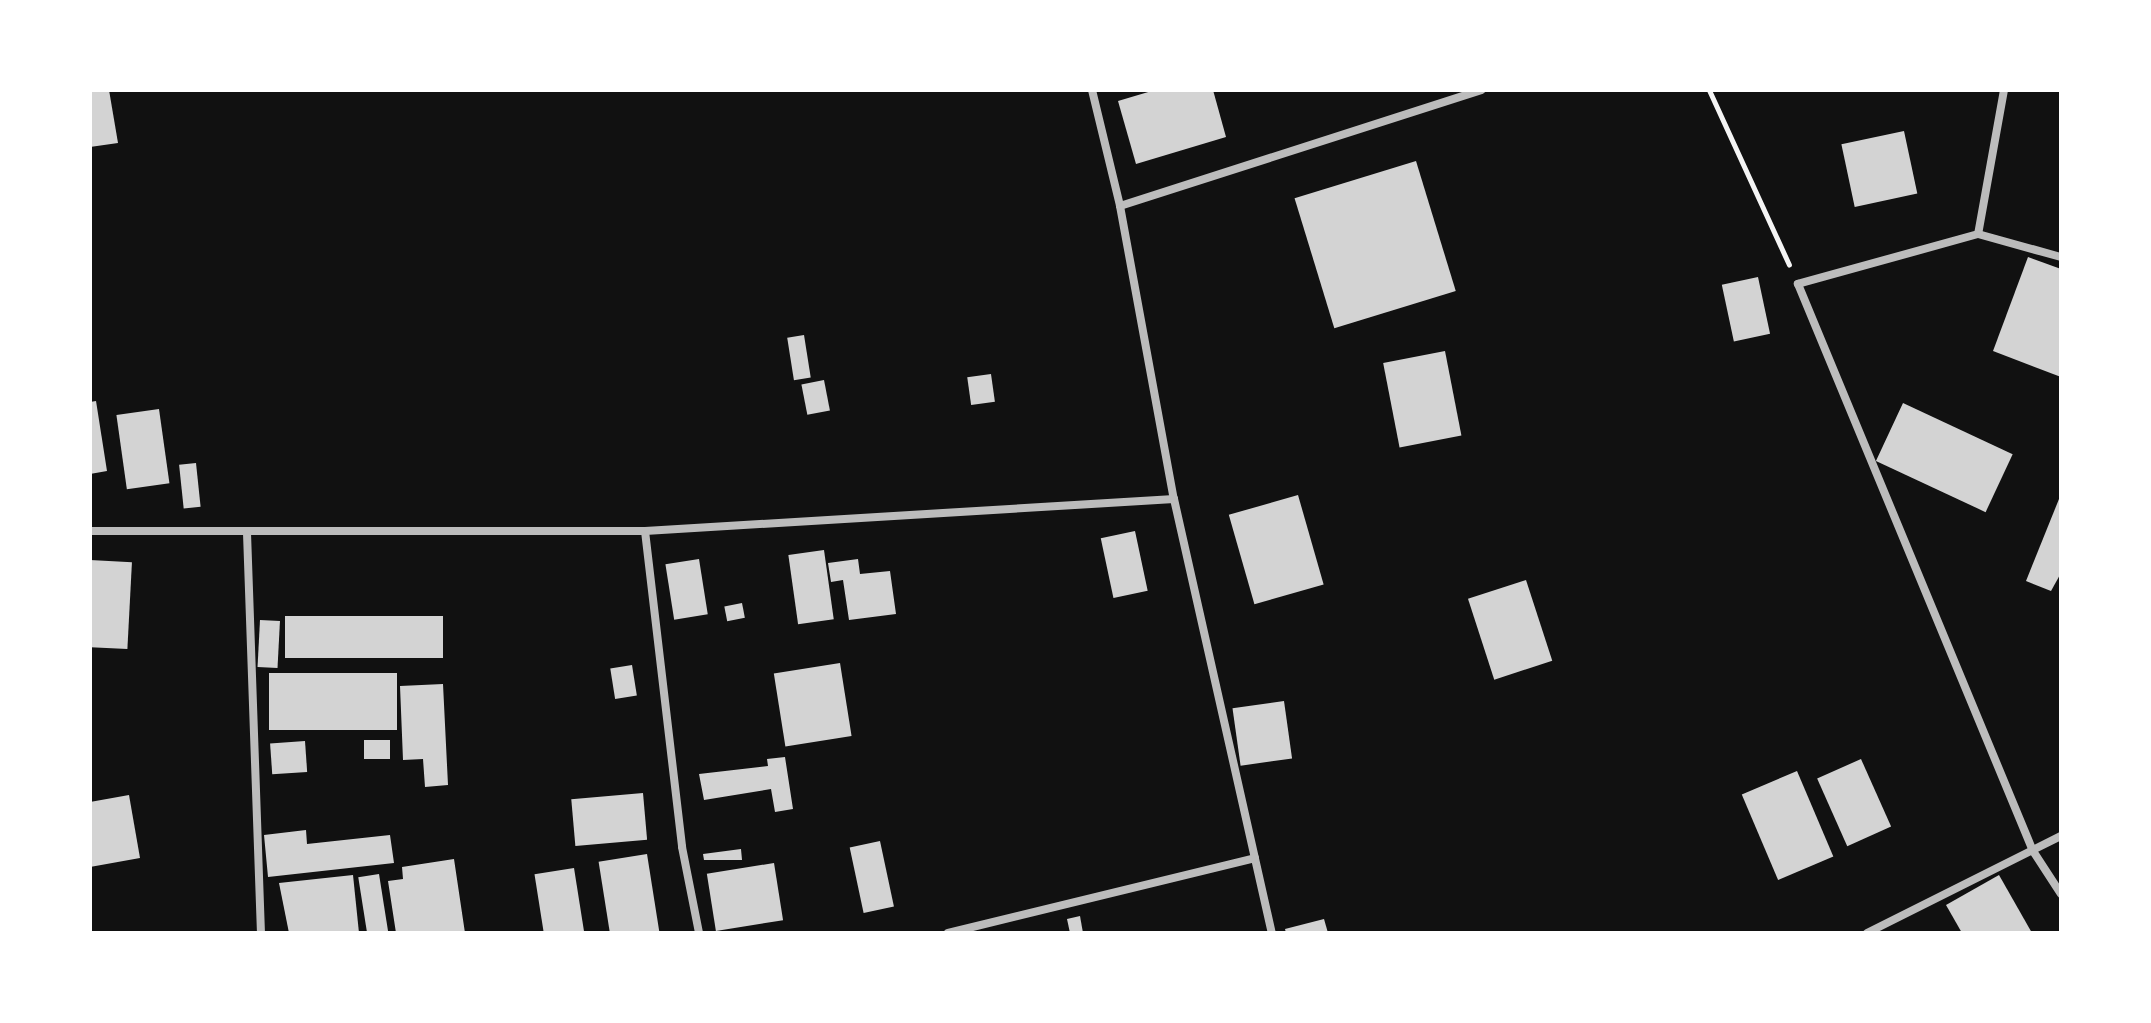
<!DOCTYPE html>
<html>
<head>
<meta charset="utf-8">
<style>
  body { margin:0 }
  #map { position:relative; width:2151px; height:1023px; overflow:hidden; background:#111; font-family:Rubik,sans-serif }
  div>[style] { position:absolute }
  .building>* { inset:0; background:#d3d3d3; transform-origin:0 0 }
  .path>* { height:5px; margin:-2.5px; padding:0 2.5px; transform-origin:2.5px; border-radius:2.5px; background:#f5f5f5 }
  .minor>* { height:8px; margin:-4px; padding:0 4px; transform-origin:4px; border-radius:4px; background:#bcbcbc }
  span { translate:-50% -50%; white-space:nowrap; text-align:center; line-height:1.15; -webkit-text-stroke:8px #fff; paint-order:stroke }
  .frame { position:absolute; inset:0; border:92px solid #fff; pointer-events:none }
</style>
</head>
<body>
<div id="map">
  <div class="building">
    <i style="clip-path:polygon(90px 90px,109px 90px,118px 143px,90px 147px)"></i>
    <i style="clip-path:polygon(1155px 90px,1213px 90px,1226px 137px,1136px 164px,1118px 101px)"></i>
    <i style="left:1904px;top:131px;width:64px;height:64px;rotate:78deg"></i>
    <i style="left:1416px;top:161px;width:136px;height:127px;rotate:73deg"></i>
    <i style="clip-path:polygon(2028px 257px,2061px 269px,2061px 377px,1993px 351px)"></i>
    <i style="left:1758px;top:277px;width:58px;height:37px;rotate:78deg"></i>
    <i style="left:804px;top:335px;width:43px;height:17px;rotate:81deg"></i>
    <i style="left:1445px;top:351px;width:86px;height:63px;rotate:79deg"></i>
    <i style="left:991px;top:374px;width:28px;height:24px;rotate:82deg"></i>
    <i style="left:824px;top:380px;width:31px;height:23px;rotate:79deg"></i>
    <i style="clip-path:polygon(96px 401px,107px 471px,90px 474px,90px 402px)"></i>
    <i style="left:1903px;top:403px;width:121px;height:64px;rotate:25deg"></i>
    <i style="left:159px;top:409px;width:75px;height:43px;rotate:82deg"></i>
    <i style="left:196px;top:463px;width:44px;height:17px;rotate:84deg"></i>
    <i style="clip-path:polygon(2061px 494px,2061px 573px,2051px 591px,2026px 581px)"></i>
    <i style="left:1298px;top:495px;width:93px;height:72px;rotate:74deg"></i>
    <i style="left:1135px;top:531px;width:61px;height:35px;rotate:78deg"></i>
    <i style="left:824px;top:550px;width:70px;height:36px;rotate:82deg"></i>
    <i style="left:699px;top:559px;width:56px;height:34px;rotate:81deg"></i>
    <i style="clip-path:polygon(858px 559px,860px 574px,890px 571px,896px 614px,849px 620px,843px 580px,831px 582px,828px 563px)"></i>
    <i style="left:90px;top:560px;width:42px;height:87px;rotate:3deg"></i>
    <i style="left:1526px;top:580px;width:85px;height:61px;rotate:72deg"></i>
    <i style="left:742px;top:603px;width:15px;height:18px;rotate:79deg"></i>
    <i style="left:443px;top:616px;width:42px;height:158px;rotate:90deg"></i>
    <i style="left:260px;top:620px;width:20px;height:47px;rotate:3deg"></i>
    <i style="left:840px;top:663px;width:74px;height:67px;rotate:81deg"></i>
    <i style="left:632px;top:665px;width:31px;height:22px;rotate:81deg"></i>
    <i style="left:397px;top:673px;width:57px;height:128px;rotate:90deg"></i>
    <i style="clip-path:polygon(443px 684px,448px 785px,425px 787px,423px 759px,403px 760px,400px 686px)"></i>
    <i style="left:1284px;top:701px;width:58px;height:52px;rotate:82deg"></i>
    <i style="left:364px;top:740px;width:26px;height:19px"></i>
    <i style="left:305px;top:741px;width:31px;height:35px;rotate:86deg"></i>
    <i style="clip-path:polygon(785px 757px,793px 809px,775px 812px,771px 789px,704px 800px,699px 774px,768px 766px,767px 759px)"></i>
    <i style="left:1861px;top:759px;width:74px;height:48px;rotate:66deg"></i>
    <i style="left:1797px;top:771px;width:93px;height:60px;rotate:67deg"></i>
    <i style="left:643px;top:793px;width:47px;height:72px;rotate:85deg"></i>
    <i style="clip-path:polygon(129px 795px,140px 858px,90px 867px,90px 802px)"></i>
    <i style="clip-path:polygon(306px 830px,307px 844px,390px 835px,394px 863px,268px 877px,264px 835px)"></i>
    <i style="left:880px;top:841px;width:67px;height:31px;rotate:78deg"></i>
    <i style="clip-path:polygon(741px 849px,742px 860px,704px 860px,703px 854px)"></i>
    <i style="left:647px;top:854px;width:80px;height:49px;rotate:81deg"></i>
    <i style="clip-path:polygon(454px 859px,465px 933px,396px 933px,388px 881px,403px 879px,402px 867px)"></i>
    <i style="left:774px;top:863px;width:58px;height:68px;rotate:81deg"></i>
    <i style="left:574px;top:868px;width:66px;height:40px;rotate:81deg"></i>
    <i style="left:379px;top:874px;width:60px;height:21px;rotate:81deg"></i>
    <i style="clip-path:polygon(353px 875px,359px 933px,289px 933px,279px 883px)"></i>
    <i style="clip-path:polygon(1999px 875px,2032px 933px,1962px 933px,1946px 905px)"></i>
    <i style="clip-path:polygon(1080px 916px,1083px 933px,1070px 933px,1067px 919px)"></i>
    <i style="clip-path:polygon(1324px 919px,1328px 933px,1286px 933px,1285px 929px)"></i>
  </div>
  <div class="path">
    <i style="left:1709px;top:90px;width:192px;rotate:65.4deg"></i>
  </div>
  <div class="minor">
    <i style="left:1092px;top:90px;width:119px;rotate:76.4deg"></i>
    <i style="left:1120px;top:206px;width:298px;rotate:79.6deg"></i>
    <i style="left:1174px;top:499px;width:445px;rotate:77.3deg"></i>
    <i style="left:2004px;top:90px;width:146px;rotate:100.2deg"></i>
    <i style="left:1978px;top:234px;width:187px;rotate:164.5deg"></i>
    <i style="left:1798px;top:284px;width:614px;rotate:67.49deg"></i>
    <i style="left:2033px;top:851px;width:51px;rotate:56.9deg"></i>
    <i style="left:1120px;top:206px;width:380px;rotate:-17.8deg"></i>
    <i style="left:1978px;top:234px;width:86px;rotate:15.5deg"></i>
    <i style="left:90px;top:531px;width:555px"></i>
    <i style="left:645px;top:531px;width:530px;rotate:-3.46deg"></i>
    <i style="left:645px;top:531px;width:318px;rotate:83.3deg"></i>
    <i style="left:682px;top:847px;width:88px;rotate:78.8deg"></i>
    <i style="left:247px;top:533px;width:400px;rotate:88deg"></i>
    <i style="left:948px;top:933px;width:316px;rotate:-13.7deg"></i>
    <i style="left:1867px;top:933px;width:217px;rotate:-26.6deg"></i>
  </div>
  <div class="frame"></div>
</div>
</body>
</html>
